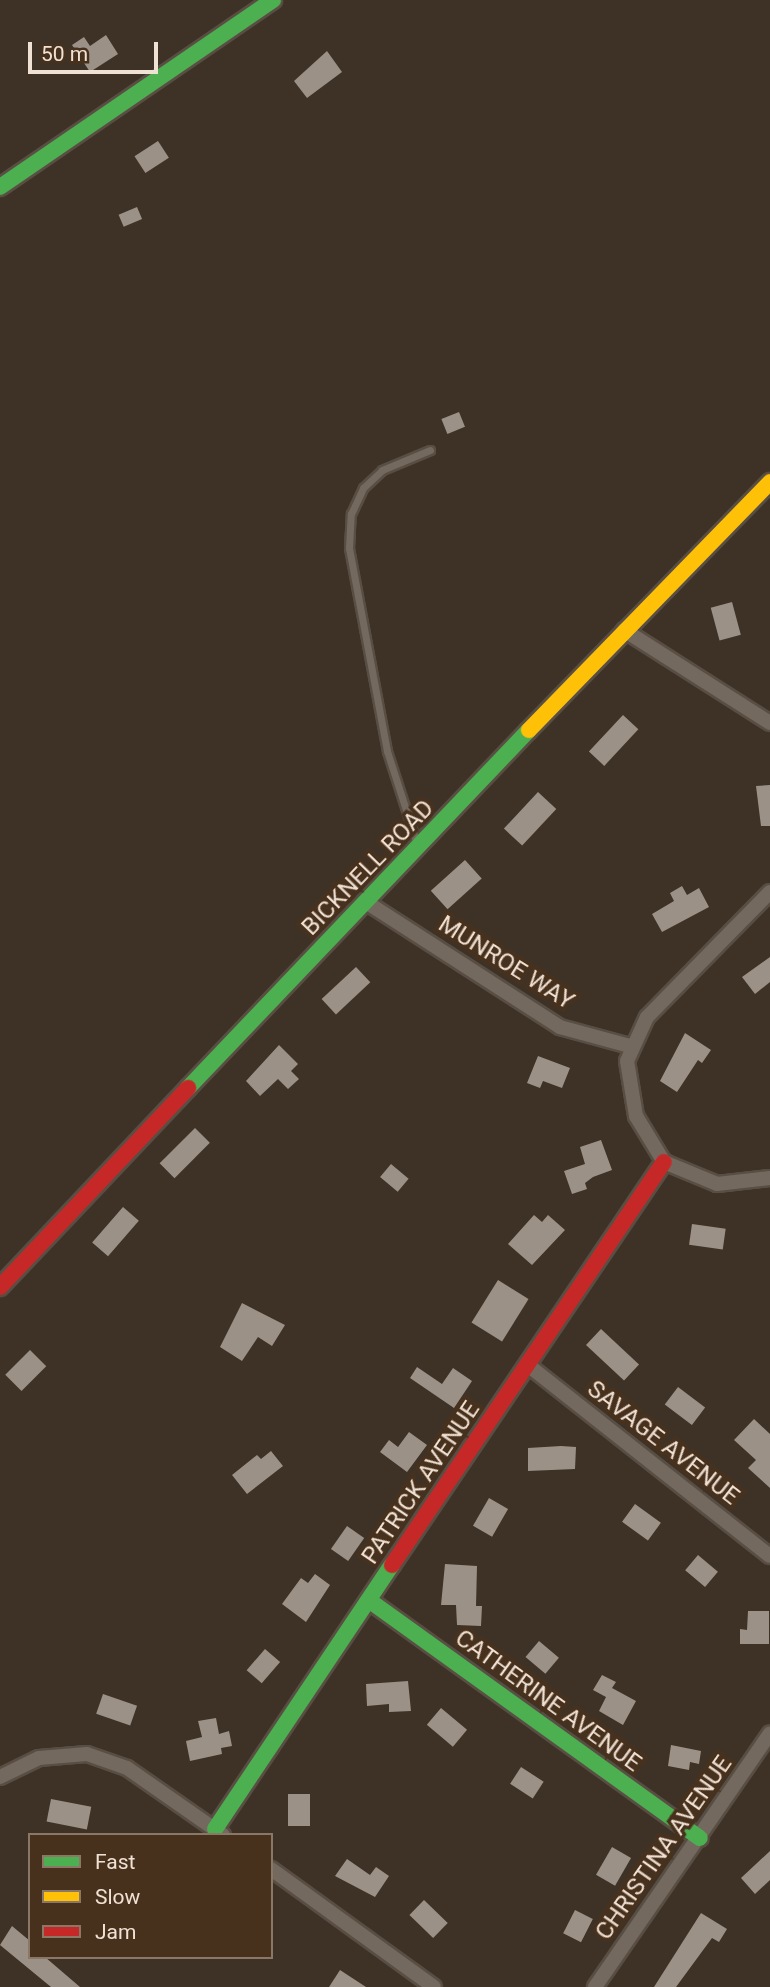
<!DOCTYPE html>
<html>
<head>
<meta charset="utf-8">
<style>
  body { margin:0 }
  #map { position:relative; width:770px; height:1987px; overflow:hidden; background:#3e3226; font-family:Roboto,sans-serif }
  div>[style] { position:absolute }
  .building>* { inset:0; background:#9c9186; transform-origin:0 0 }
  .roads { filter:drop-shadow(2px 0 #594e43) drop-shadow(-2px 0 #594e43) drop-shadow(0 2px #594e43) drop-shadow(0 -2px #594e43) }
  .lane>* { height:7px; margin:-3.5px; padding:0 3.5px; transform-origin:3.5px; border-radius:3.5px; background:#73695f }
  .street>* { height:14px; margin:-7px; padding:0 7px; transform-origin:7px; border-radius:7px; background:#73695f }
  .fast>* { height:16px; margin:-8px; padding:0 8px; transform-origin:8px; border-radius:8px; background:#4caf50 }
  .slow>* { height:16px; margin:-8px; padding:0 8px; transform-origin:8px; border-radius:8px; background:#ffc107 }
  .jam>* { height:16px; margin:-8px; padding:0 8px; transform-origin:8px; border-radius:8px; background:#c62828 }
  span { translate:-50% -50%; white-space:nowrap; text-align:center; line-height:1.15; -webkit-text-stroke:7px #48311c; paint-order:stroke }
  .street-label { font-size:24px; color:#f0e1d5 }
  .legend { position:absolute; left:28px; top:1833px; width:245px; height:126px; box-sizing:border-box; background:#48311c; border:2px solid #8b7766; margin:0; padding:9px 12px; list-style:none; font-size:21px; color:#f0e1d5 }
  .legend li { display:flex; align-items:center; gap:14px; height:35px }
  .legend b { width:35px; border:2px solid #8b7766 }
  .scale { position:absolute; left:28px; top:42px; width:130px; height:32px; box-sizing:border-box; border:4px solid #f0e1d5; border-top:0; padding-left:9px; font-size:21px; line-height:24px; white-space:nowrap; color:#f0e1d5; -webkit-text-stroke:5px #48311c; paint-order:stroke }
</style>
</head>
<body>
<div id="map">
  <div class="building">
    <i style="clip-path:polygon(106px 35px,118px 54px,90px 72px,72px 45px,84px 37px,90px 46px)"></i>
    <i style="clip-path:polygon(327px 51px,342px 72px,307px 98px,294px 81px)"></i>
    <i style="left:158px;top:141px;width:20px;height:28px;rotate:57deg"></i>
    <i style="left:137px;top:207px;width:13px;height:20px;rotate:67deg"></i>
    <i style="left:459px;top:412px;width:16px;height:19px;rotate:68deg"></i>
    <i style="left:732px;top:602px;width:34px;height:22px;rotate:75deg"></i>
    <i style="left:623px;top:715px;width:21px;height:50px;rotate:43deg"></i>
    <i style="clip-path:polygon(770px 785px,770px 826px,761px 826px,756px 786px)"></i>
    <i style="left:538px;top:792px;width:25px;height:50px;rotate:43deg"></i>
    <i style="left:465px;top:860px;width:25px;height:46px;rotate:48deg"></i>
    <i style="clip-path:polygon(682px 886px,687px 895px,699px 888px,709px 907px,662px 932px,652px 914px,674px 901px,670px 893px)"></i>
    <i style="clip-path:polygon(770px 957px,770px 982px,755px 994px,742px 977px)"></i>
    <i style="left:356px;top:967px;width:21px;height:47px;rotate:47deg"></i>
    <i style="clip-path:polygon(685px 1033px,711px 1050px,702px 1063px,698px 1060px,677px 1092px,660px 1081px)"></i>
    <i style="clip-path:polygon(279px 1045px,298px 1064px,291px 1071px,299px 1079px,288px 1089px,278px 1079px,260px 1096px,246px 1081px)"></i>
    <i style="clip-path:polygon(538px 1056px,570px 1068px,562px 1088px,543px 1081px,540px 1088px,527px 1083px)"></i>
    <i style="left:195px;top:1128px;width:21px;height:50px;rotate:45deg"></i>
    <i style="clip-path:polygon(601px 1140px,612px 1170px,593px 1177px,585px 1183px,587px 1189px,572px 1194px,564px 1171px,585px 1164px,580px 1147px)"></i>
    <i style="left:391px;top:1164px;width:23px;height:17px;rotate:40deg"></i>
    <i style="left:123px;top:1207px;width:21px;height:47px;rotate:41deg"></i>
    <i style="clip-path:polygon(534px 1215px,542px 1222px,548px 1215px,565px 1230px,532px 1265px,508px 1244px)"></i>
    <i style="left:692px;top:1224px;width:34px;height:21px;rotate:8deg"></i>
    <i style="left:498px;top:1280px;width:36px;height:50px;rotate:32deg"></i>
    <i style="clip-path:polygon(242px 1303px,285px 1325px,272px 1346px,258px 1337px,242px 1361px,220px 1347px)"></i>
    <i style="left:601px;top:1329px;width:52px;height:22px;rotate:43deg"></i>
    <i style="left:30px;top:1350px;width:23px;height:35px;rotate:45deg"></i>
    <i style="clip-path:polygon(417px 1367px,442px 1384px,453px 1368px,472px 1381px,454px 1408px,410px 1378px)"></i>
    <i style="left:678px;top:1387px;width:34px;height:22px;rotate:37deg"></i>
    <i style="clip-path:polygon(754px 1419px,770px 1434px,770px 1488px,748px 1468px,756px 1460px,734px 1440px)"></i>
    <i style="clip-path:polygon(409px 1432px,427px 1445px,407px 1472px,380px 1452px,389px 1440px,398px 1447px)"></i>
    <i style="clip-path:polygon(561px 1446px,576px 1447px,575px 1469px,528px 1471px,528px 1448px)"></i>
    <i style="clip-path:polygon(271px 1451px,283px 1466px,247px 1494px,232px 1475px,257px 1455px,261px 1459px)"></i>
    <i style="left:489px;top:1498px;width:22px;height:32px;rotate:30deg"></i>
    <i style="left:635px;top:1504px;width:32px;height:22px;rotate:36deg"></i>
    <i style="left:347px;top:1526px;width:21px;height:28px;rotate:35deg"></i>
    <i style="left:698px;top:1555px;width:26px;height:20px;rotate:40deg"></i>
    <i style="clip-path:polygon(445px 1564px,477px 1566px,476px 1606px,482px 1606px,481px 1626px,457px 1625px,456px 1605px,441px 1605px)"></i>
    <i style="clip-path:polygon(315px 1574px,330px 1585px,306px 1622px,282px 1604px,301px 1578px,308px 1583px)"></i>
    <i style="clip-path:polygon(748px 1611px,769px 1611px,769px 1644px,740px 1644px,740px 1629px,747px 1630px)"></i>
    <i style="left:539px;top:1641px;width:26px;height:21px;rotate:40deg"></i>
    <i style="left:265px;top:1649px;width:20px;height:28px;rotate:41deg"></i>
    <i style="clip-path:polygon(602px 1675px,616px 1682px,612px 1688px,636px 1701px,623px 1725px,599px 1711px,606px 1697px,593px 1690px)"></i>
    <i style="clip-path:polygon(408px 1681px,411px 1711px,389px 1712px,389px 1704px,367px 1706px,366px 1684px)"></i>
    <i style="left:103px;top:1694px;width:36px;height:21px;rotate:19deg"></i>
    <i style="left:441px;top:1708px;width:34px;height:22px;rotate:40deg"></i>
    <i style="clip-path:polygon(216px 1718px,219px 1734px,229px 1731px,232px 1746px,221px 1748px,222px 1754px,190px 1761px,186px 1741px,202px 1737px,198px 1721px)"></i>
    <i style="clip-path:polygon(671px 1745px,701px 1751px,699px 1764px,690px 1762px,689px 1770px,668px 1766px)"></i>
    <i style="left:521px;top:1767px;width:27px;height:20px;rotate:33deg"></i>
    <i style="left:310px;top:1794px;width:32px;height:22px;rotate:90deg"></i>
    <i style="left:51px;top:1799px;width:41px;height:23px;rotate:11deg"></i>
    <i style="left:612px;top:1847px;width:22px;height:32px;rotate:30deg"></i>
    <i style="clip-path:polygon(770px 1851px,770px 1880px,755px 1894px,741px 1878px)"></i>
    <i style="clip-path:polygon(347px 1859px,370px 1875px,376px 1867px,389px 1876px,375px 1897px,335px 1876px)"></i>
    <i style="left:424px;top:1900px;width:33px;height:21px;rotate:44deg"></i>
    <i style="left:575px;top:1910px;width:20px;height:26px;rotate:27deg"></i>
    <i style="clip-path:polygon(701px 1913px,727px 1929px,719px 1942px,712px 1938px,676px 1987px,654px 1987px)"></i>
    <i style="clip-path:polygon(12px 1926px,30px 1941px,30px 1957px,45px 1957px,80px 1987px,51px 1987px,0 1945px)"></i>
    <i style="clip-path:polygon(340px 1970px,366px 1987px,329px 1987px)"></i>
  </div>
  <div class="roads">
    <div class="lane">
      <i style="left:417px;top:844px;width:98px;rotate:-107.9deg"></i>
      <i style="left:387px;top:751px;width:207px;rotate:-100.6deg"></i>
      <i style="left:349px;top:548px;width:34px;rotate:-87deg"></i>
      <i style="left:351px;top:514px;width:29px;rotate:-65deg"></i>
      <i style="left:363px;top:488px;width:26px;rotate:-43deg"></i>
      <i style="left:382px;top:470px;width:52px;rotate:-22.6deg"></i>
    </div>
    <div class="street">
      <i style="left:624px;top:630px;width:173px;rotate:32.5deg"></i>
      <i style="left:770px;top:892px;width:175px;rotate:134.5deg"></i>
      <i style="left:647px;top:1017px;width:48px;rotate:114.4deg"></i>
      <i style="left:627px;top:1061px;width:56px;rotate:80.7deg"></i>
      <i style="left:636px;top:1116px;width:54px;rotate:58.7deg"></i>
      <i style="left:664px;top:1162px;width:57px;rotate:22.5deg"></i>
      <i style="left:717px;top:1184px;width:53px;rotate:-6.5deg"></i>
      <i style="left:366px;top:902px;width:231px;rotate:32.8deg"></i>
      <i style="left:560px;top:1027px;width:73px;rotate:15.2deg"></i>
      <i style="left:528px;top:1365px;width:308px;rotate:38.3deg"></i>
      <i style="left:0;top:1777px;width:43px;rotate:-26deg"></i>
      <i style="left:39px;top:1758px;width:48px;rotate:-4.8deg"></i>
      <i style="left:87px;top:1754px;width:42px;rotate:19.3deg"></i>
      <i style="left:127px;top:1768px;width:117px;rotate:34.9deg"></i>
      <i style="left:271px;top:1869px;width:201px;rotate:35.9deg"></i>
      <i style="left:595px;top:1987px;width:308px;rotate:-55.4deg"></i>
    </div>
    <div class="fast">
      <i style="left:0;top:187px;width:331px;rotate:-34.4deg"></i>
      <i style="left:188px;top:1088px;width:494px;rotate:-46.4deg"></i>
      <i style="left:370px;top:1601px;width:406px;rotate:35.7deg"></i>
      <i style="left:215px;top:1829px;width:318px;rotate:-56.2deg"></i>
    </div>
    <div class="slow">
      <i style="left:529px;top:730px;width:346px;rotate:-45.8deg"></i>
    </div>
    <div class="jam">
      <i style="left:0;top:1287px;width:274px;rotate:-46.6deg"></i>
      <i style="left:392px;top:1565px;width:486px;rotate:-56deg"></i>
    </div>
  </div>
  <div class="street-label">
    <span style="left:368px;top:868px;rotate:-46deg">BICKNELL ROAD</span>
    <span style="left:506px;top:963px;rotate:32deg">MUNROE WAY</span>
    <span style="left:663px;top:1443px;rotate:38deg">SAVAGE AVENUE</span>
    <span style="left:421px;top:1483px;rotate:-56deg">PATRICK AVENUE</span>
    <span style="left:548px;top:1701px;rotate:36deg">CATHERINE AVENUE</span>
    <span style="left:664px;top:1848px;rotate:-55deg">CHRISTINA AVENUE</span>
  </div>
  <ul class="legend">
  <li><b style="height:9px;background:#4caf50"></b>Fast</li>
  <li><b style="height:9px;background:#ffc107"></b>Slow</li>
  <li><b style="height:9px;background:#c62828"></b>Jam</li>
  </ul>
  <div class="scale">50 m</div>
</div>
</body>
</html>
